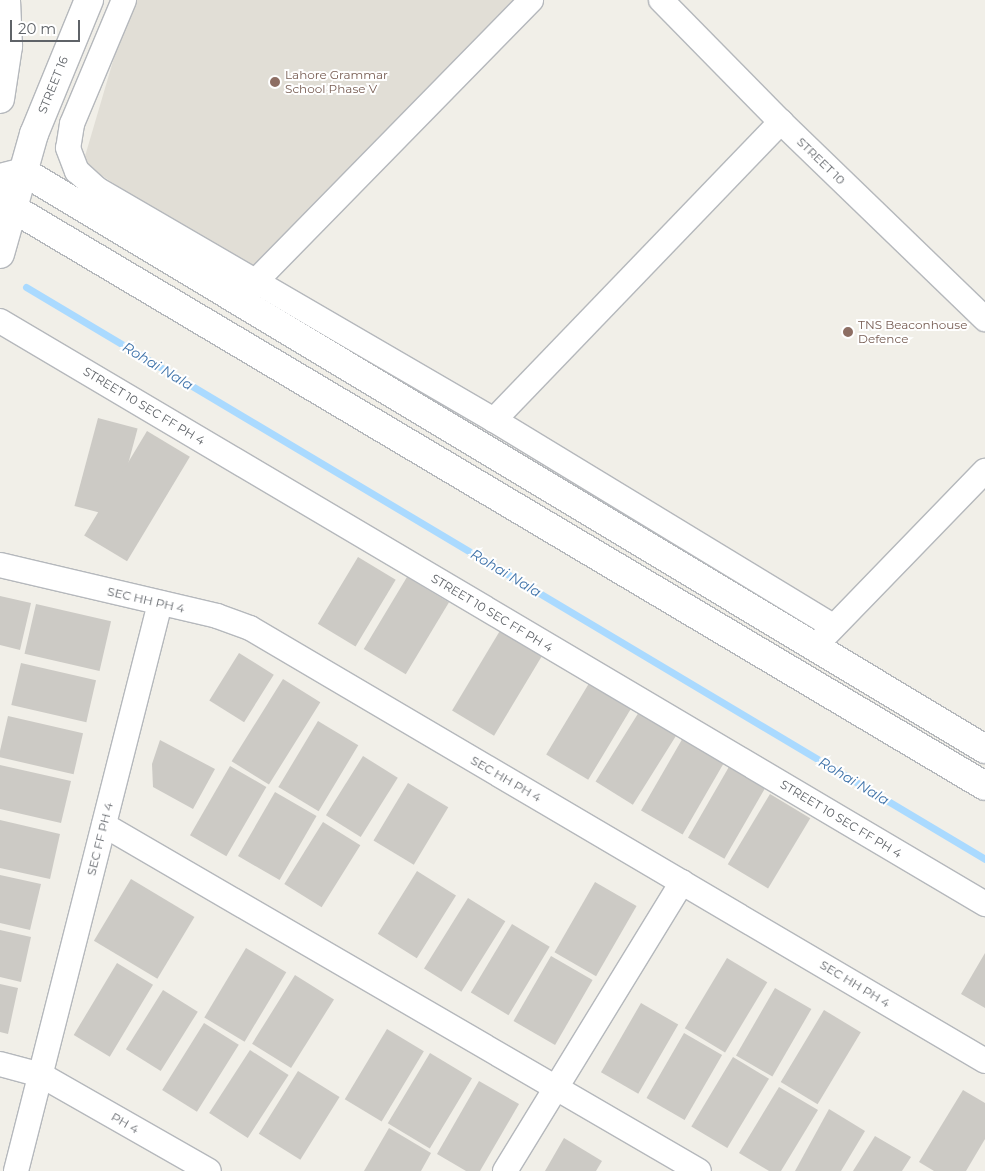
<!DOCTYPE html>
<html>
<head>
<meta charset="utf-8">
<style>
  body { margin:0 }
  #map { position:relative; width:985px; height:1171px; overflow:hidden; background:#f1efe8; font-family:Montserrat,sans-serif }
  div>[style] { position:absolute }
  .education>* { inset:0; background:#e1ded6 }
  .stream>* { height:7px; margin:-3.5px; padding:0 3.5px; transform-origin:3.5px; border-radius:3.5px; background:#aadaff }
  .building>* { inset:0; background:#cccac5; transform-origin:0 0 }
  .roads { filter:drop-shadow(1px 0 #b5b8bc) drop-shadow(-1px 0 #b5b8bc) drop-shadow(0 1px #b5b8bc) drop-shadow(0 -1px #b5b8bc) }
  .street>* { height:24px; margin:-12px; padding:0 12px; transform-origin:12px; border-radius:12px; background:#fff }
  .secondary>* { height:28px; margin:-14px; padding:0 14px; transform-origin:14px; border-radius:14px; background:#fff }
  .dots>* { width:14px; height:14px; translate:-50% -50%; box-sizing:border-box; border:2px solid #fff; border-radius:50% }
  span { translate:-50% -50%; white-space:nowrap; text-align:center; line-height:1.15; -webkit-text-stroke:4px #fff; paint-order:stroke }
  .education-label { font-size:12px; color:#785e54 }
  .left { translate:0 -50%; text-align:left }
  .street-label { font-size:12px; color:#5f6368 }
  .water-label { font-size:14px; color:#4174aa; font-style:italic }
  .scale { position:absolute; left:10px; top:20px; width:70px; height:22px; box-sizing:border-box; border:2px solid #5f6368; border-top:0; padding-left:6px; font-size:15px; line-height:18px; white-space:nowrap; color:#5f6368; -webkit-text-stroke:4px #fff; paint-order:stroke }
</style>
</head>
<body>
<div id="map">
  <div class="education">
    <i style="clip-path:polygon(131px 0,523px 0,251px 275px,83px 163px)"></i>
  </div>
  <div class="stream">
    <i style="left:26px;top:287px;width:1117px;rotate:30.81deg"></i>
  </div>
  <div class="building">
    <i style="left:98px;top:418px;width:41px;height:91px;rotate:15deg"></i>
    <i style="left:147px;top:431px;width:50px;height:122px;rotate:31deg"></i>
    <i style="left:358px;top:557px;width:44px;height:78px;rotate:31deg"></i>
    <i style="left:407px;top:577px;width:49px;height:84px;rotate:31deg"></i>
    <i style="clip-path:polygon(0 596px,31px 603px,20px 650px,0 645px)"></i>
    <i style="left:36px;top:604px;width:77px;height:51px;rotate:13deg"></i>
    <i style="left:501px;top:629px;width:49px;height:95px;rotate:31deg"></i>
    <i style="left:239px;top:653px;width:41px;height:56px;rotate:32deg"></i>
    <i style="left:21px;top:663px;width:77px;height:43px;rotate:13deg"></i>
    <i style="left:283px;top:679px;width:44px;height:97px;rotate:32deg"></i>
    <i style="left:591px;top:680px;width:49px;height:87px;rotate:31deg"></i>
    <i style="left:639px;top:712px;width:44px;height:82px;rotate:32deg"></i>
    <i style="left:8px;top:716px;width:77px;height:42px;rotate:13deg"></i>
    <i style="left:318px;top:721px;width:47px;height:77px;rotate:31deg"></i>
    <i style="left:684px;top:736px;width:48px;height:86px;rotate:30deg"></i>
    <i style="clip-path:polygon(160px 740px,215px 769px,193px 809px,153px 787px,152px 764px)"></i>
    <i style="left:363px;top:756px;width:41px;height:70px;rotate:32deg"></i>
    <i style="clip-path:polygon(0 765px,71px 781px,61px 823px,0 809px)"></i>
    <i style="left:730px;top:765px;width:42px;height:84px;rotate:30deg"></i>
    <i style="left:230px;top:766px;width:42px;height:80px;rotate:30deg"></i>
    <i style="left:408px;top:783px;width:47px;height:67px;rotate:31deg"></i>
    <i style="left:275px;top:792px;width:48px;height:74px;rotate:30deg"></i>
    <i style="left:770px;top:794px;width:47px;height:82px;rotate:31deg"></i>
    <i style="clip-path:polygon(0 820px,60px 834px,50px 879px,0 868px)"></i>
    <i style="left:323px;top:822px;width:44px;height:73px;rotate:32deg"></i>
    <i style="left:417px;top:871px;width:46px;height:74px;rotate:32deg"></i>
    <i style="clip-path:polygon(0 875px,41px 884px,30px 930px,0 923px)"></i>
    <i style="left:131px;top:879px;width:74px;height:72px;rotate:31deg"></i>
    <i style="left:595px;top:882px;width:48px;height:81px;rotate:30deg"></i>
    <i style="left:468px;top:898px;width:44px;height:83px;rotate:32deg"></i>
    <i style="left:512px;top:924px;width:44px;height:80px;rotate:31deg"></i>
    <i style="clip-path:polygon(0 930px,31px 937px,21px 982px,0 977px)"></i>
    <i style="left:246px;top:948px;width:47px;height:81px;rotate:31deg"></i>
    <i style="clip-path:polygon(985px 953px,985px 1008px,961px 994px)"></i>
    <i style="left:551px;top:956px;width:48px;height:75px;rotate:30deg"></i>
    <i style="left:727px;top:958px;width:47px;height:82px;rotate:31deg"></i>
    <i style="left:117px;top:963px;width:42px;height:84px;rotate:31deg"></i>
    <i style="left:295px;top:975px;width:46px;height:81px;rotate:32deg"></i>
    <i style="clip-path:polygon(0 984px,18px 988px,8px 1034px,0 1032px)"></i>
    <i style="left:775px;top:988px;width:42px;height:78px;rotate:30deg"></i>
    <i style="left:163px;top:990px;width:41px;height:70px;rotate:32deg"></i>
    <i style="left:641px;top:1003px;width:43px;height:80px;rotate:30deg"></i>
    <i style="left:824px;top:1010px;width:43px;height:84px;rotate:31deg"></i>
    <i style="left:204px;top:1023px;width:41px;height:79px;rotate:32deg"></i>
    <i style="left:387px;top:1029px;width:43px;height:82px;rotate:31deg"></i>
    <i style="left:684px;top:1033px;width:44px;height:75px;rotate:30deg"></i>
    <i style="left:250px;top:1050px;width:46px;height:75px;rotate:33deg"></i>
    <i style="left:430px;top:1053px;width:49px;height:82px;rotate:31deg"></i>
    <i style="left:733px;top:1057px;width:42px;height:81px;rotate:31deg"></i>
    <i style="left:298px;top:1071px;width:49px;height:74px;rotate:32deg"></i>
    <i style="clip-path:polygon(479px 1081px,519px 1104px,480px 1171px,466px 1171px,437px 1154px)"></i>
    <i style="clip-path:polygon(779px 1087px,818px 1110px,781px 1171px,769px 1171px,739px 1153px)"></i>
    <i style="clip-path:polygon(963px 1090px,985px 1103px,985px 1139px,966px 1171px,934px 1171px,919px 1162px)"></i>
    <i style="clip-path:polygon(829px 1109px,865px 1131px,841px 1171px,795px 1171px)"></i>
    <i style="clip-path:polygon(389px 1128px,431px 1153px,421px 1171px,364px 1171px)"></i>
    <i style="clip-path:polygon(875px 1136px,911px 1157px,902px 1171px,853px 1171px)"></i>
    <i style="clip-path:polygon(564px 1138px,602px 1161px,596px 1171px,545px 1171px)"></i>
  </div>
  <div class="roads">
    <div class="street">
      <i style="left:124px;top:0;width:134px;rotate:112.8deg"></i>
      <i style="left:72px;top:124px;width:24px;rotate:99deg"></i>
      <i style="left:68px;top:148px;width:25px;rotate:69deg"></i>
      <i style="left:77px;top:171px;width:27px;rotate:42deg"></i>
      <i style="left:97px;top:189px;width:459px;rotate:30.2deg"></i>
      <i style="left:494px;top:420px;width:397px;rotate:31.3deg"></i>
      <i style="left:661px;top:0;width:171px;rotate:45.5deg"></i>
      <i style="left:781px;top:122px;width:284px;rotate:44deg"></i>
      <i style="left:254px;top:283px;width:396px;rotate:-45.6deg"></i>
      <i style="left:0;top:321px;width:1145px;rotate:30.62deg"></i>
      <i style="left:494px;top:420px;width:414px;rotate:-46.1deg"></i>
      <i style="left:0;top:565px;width:223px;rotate:13.2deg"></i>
      <i style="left:217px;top:616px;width:35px;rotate:20deg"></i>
      <i style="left:250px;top:628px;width:853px;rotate:30.5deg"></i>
      <i style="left:823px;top:638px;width:233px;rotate:-45.9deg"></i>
      <i style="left:104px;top:825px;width:688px;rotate:30.18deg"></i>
      <i style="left:0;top:1064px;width:42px;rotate:15deg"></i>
      <i style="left:41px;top:1075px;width:193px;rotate:29.7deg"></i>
      <i style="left:16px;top:1171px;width:586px;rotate:-75.77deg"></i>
      <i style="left:505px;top:1171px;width:339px;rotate:-58.5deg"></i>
    </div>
    <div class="secondary">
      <i style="left:0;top:99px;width:54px;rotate:-81.4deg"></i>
      <i style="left:8px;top:46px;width:46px;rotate:-92.5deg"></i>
      <i style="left:0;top:178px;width:25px;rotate:-14deg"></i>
      <i style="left:24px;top:172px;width:1121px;rotate:30.98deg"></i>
      <i style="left:0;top:192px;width:22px;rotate:51deg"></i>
      <i style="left:14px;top:209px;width:1129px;rotate:30.72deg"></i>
      <i style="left:0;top:254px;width:125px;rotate:-74.2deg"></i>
      <i style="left:34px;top:134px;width:145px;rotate:-67.7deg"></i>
    </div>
  </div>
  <div class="dots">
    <i style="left:275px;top:82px;background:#8d6e63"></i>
    <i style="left:848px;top:332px;background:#8d6e63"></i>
  </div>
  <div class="education-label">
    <span class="left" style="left:285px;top:82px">Lahore Grammar<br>School Phase V</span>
    <span class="left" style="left:858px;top:332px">TNS Beaconhouse<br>Defence</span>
  </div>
  <div class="street-label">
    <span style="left:53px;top:85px;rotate:-68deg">STREET 16</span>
    <span style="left:821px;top:161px;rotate:44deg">STREET 10</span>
    <span style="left:144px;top:406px;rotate:31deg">STREET 10 SEC FF PH 4</span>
    <span style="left:146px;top:600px;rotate:13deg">SEC HH PH 4</span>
    <span style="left:492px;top:613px;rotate:31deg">STREET 10 SEC FF PH 4</span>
    <span style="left:506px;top:779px;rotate:30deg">SEC HH PH 4</span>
    <span style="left:841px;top:819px;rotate:31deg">STREET 10 SEC FF PH 4</span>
    <span style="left:100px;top:839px;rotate:-76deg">SEC FF PH 4</span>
    <span style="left:855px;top:984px;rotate:31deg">SEC HH PH 4</span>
    <span style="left:125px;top:1123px;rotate:30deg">PH 4</span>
  </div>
  <div class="water-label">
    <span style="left:158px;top:366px;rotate:31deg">Rohai Nala</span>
    <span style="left:506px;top:573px;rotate:31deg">Rohai Nala</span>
    <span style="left:854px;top:781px;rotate:31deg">Rohai Nala</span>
  </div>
  <div class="scale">20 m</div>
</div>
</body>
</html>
